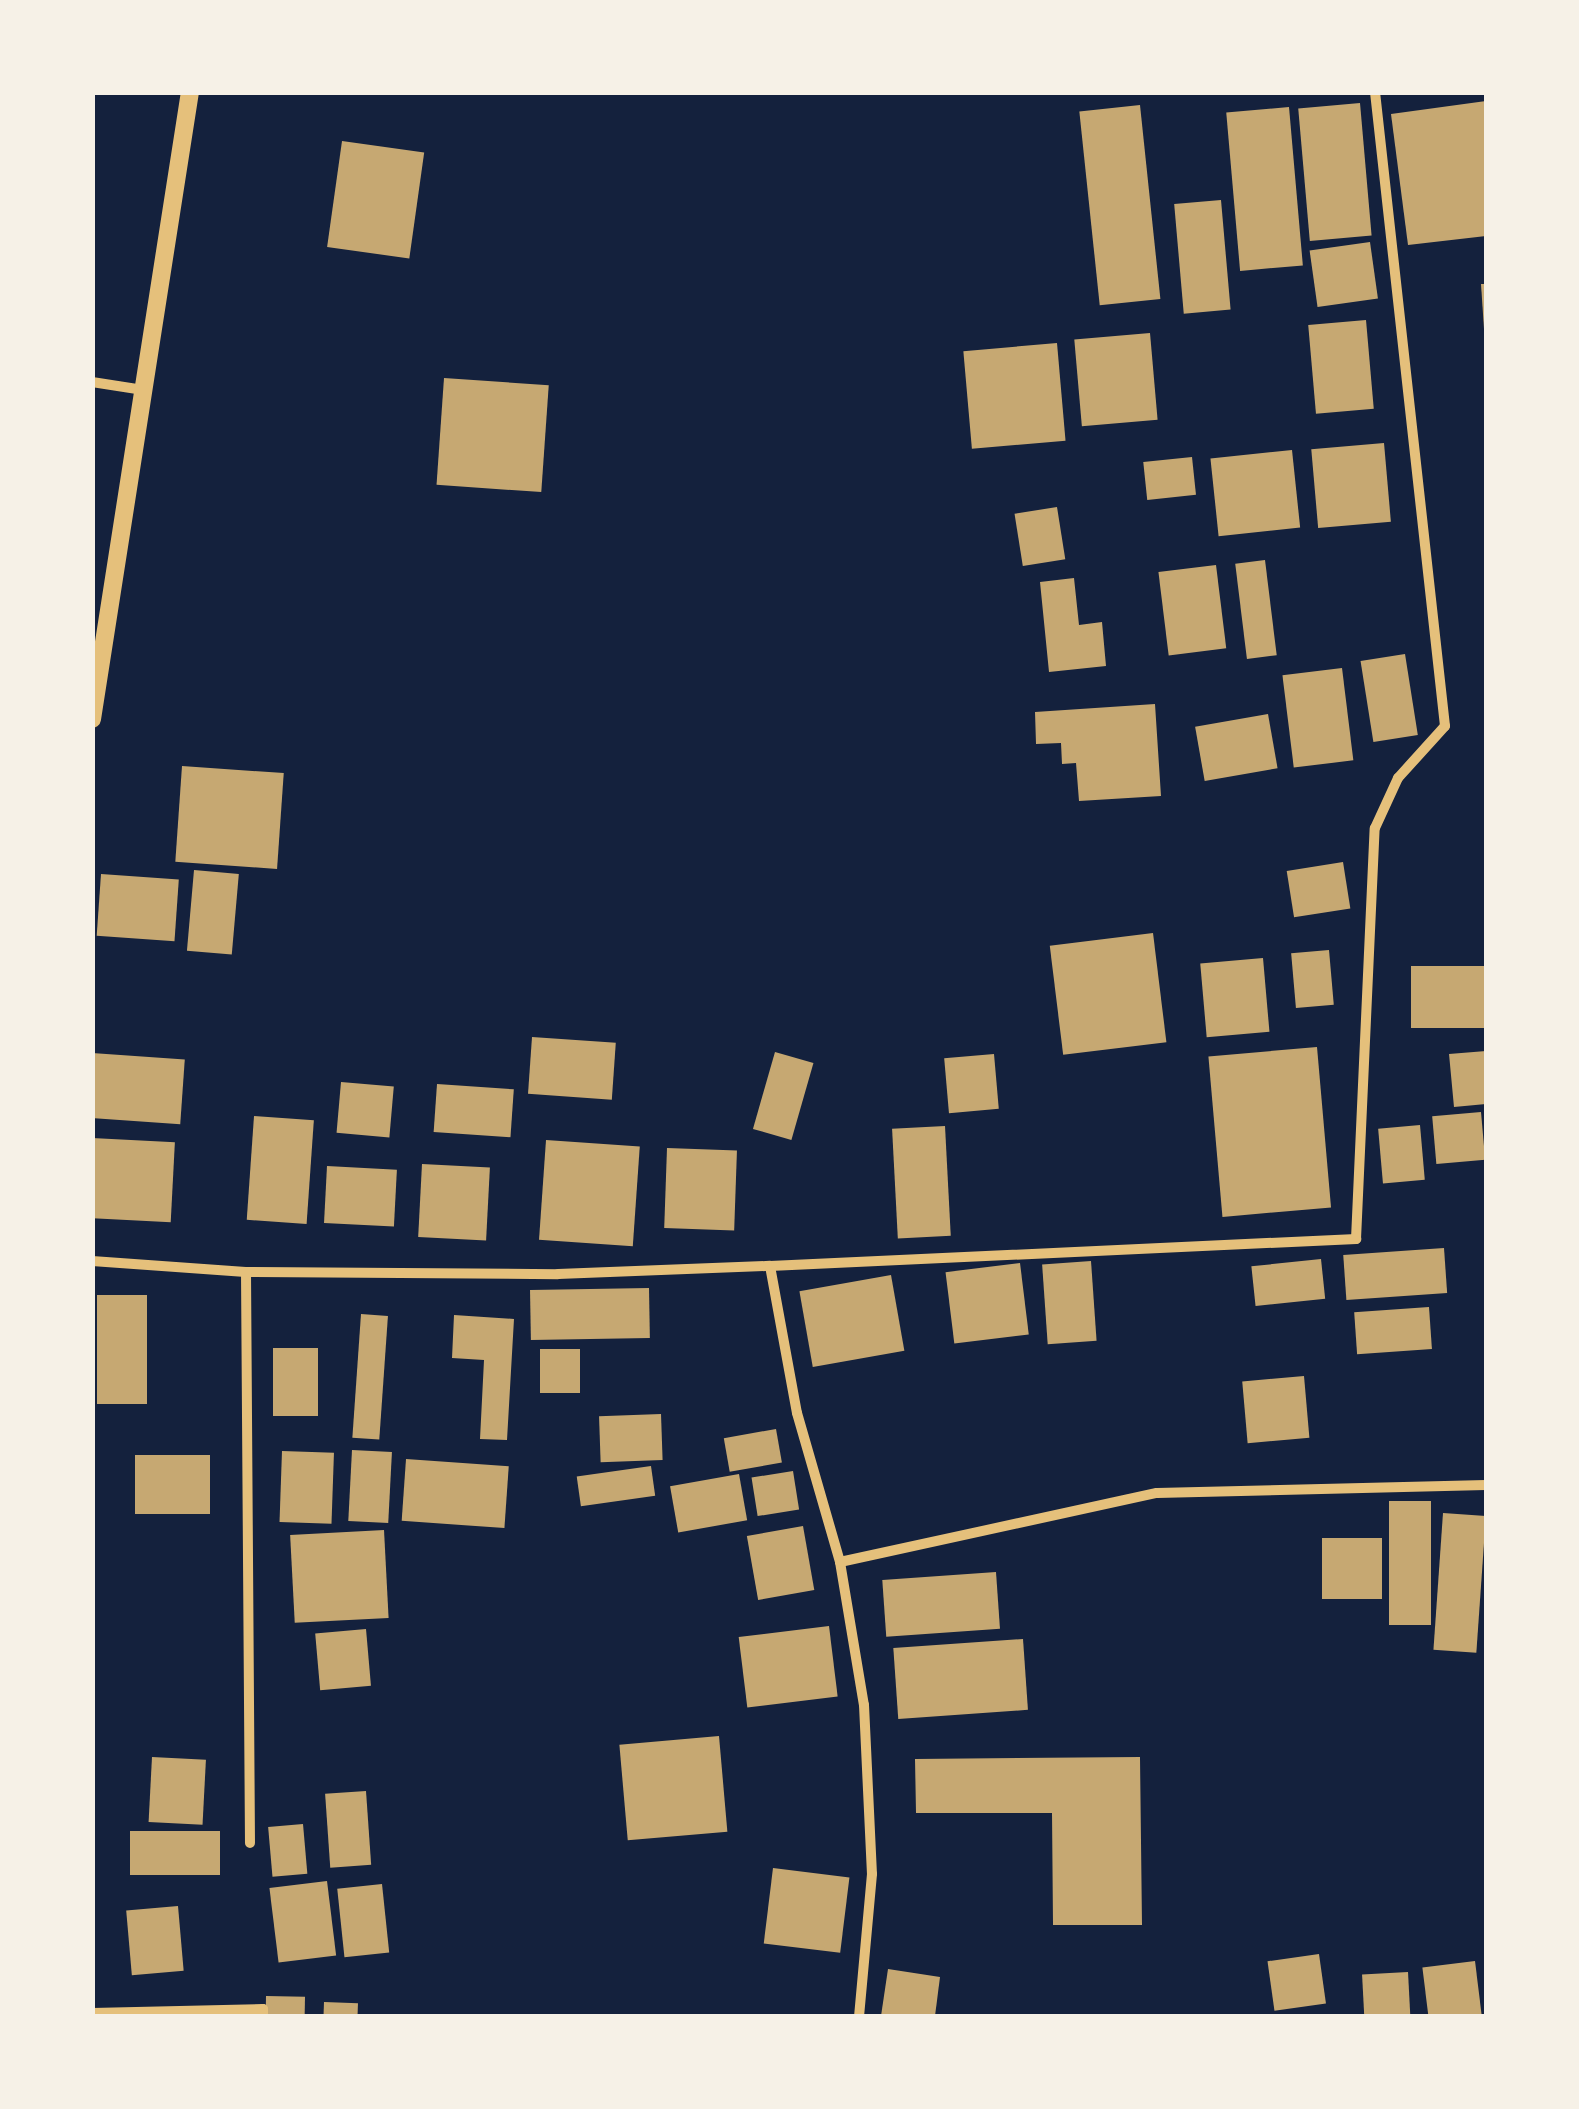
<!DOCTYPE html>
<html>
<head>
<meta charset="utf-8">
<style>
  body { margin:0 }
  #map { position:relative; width:1579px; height:2109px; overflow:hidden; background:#14213d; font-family:"Fira Sans",sans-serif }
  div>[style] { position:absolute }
  .building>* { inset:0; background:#c6a872; transform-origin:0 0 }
  .minor>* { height:10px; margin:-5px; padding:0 5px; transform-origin:5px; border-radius:5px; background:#e5c07b }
  .tertiary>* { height:18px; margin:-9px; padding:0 9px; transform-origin:9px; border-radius:9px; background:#e5c07b }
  span { translate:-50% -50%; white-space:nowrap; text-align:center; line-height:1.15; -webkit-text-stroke:8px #f6f1e7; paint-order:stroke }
  .frame { position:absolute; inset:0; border:95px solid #f6f1e7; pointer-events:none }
</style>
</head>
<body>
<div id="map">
  <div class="building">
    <i style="clip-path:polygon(1486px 101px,1486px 236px,1408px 245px,1391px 114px)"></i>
    <i style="left:1360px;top:103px;width:133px;height:62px;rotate:85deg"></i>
    <i style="left:1140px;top:105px;width:195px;height:61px;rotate:84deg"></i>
    <i style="left:1289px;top:107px;width:159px;height:63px;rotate:85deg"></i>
    <i style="left:342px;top:141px;width:83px;height:107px;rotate:8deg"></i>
    <i style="left:1221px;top:200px;width:110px;height:47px;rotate:85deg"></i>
    <i style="left:1370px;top:242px;width:57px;height:61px;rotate:82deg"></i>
    <i style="clip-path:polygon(1481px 284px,1486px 284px,1486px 329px,1484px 329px)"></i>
    <i style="left:1366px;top:320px;width:89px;height:58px;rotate:85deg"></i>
    <i style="left:1150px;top:333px;width:87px;height:76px;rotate:85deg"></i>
    <i style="left:1057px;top:343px;width:98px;height:94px;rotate:85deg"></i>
    <i style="left:444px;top:378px;width:105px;height:107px;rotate:4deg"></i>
    <i style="left:1384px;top:443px;width:79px;height:73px;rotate:85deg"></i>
    <i style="left:1292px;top:450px;width:78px;height:82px;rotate:84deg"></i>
    <i style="left:1192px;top:457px;width:38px;height:49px;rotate:84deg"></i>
    <i style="left:1057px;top:507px;width:53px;height:43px;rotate:81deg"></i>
    <i style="left:1265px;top:560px;width:96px;height:30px;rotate:83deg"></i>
    <i style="left:1216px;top:565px;width:84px;height:58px;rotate:83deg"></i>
    <i style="clip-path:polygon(1074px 578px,1079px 625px,1102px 622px,1106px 666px,1049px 672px,1040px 582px)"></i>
    <i style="left:1405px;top:654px;width:82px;height:45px;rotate:81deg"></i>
    <i style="left:1342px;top:668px;width:93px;height:60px;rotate:83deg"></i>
    <i style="clip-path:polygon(1155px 704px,1161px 796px,1079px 801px,1076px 763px,1062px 764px,1061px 743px,1036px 744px,1035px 712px)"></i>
    <i style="left:1268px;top:714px;width:55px;height:74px;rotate:80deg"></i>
    <i style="left:182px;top:766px;width:102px;height:96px;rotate:4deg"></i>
    <i style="left:1343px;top:862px;width:47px;height:57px;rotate:81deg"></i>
    <i style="left:194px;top:870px;width:45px;height:81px;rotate:5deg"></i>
    <i style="left:101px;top:874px;width:78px;height:62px;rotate:4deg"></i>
    <i style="left:1153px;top:933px;width:110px;height:104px;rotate:83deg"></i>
    <i style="left:1329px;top:950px;width:55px;height:38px;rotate:85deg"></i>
    <i style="left:1263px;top:958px;width:74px;height:63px;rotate:85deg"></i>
    <i style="left:1486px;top:966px;width:62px;height:75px;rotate:90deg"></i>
    <i style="left:532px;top:1037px;width:84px;height:57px;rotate:4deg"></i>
    <i style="left:1317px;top:1047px;width:161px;height:109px;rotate:85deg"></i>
    <i style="clip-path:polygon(1486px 1051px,1486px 1104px,1454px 1107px,1449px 1054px)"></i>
    <i style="left:775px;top:1052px;width:40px;height:80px;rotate:16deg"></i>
    <i style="left:92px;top:1053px;width:93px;height:65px;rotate:4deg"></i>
    <i style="left:994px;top:1054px;width:55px;height:50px;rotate:85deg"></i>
    <i style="left:341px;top:1082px;width:53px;height:51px;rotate:5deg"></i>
    <i style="left:437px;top:1084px;width:77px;height:48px;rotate:4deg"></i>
    <i style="left:1481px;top:1112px;width:48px;height:49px;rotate:85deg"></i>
    <i style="left:254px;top:1116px;width:60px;height:104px;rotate:4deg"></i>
    <i style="left:1420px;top:1125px;width:55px;height:42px;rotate:85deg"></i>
    <i style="left:945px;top:1126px;width:110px;height:53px;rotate:87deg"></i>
    <i style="left:92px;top:1138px;width:83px;height:80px;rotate:3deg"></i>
    <i style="left:546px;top:1140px;width:94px;height:100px;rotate:4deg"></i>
    <i style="left:667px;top:1148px;width:70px;height:80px;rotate:2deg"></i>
    <i style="left:422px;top:1164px;width:68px;height:73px;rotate:3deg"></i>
    <i style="left:327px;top:1166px;width:70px;height:57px;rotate:3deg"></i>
    <i style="left:1444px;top:1248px;width:45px;height:101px;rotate:86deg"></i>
    <i style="left:1321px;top:1259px;width:40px;height:70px;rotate:84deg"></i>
    <i style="left:1091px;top:1261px;width:80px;height:49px;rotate:86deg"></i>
    <i style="left:1020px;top:1263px;width:72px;height:75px;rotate:83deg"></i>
    <i style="left:891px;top:1275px;width:77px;height:93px;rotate:80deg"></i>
    <i style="left:649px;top:1288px;width:50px;height:119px;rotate:89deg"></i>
    <i style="left:97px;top:1295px;width:50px;height:109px"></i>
    <i style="left:1429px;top:1307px;width:42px;height:75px;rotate:86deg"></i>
    <i style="left:361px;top:1314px;width:27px;height:124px;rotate:4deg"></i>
    <i style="clip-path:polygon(454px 1315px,514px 1319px,507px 1440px,480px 1439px,484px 1360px,452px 1358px)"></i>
    <i style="left:273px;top:1348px;width:45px;height:68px"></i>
    <i style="left:540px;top:1349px;width:40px;height:44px"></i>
    <i style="left:1304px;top:1376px;width:62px;height:62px;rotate:85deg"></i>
    <i style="left:661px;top:1414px;width:46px;height:62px;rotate:88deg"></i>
    <i style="left:776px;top:1429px;width:34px;height:53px;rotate:80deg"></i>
    <i style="left:352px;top:1450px;width:40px;height:71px;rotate:3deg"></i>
    <i style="left:282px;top:1451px;width:52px;height:71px;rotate:2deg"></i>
    <i style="left:135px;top:1455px;width:75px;height:59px"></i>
    <i style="left:406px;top:1459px;width:103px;height:62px;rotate:4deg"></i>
    <i style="left:651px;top:1466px;width:30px;height:75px;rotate:82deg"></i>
    <i style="left:793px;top:1471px;width:39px;height:42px;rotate:81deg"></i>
    <i style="left:739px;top:1474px;width:47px;height:70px;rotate:80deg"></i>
    <i style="left:1389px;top:1501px;width:42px;height:124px"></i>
    <i style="left:1443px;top:1513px;width:43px;height:137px;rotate:4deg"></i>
    <i style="left:803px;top:1526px;width:65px;height:57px;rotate:80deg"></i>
    <i style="left:384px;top:1530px;width:88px;height:94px;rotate:87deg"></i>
    <i style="left:1322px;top:1538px;width:60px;height:61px"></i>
    <i style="left:996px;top:1572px;width:57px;height:114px;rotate:86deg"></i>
    <i style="left:829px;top:1626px;width:71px;height:91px;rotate:83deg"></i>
    <i style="left:366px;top:1629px;width:57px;height:51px;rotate:85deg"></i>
    <i style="left:1023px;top:1639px;width:71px;height:130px;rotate:86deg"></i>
    <i style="left:719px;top:1736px;width:96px;height:100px;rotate:85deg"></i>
    <i style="left:152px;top:1757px;width:54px;height:65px;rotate:3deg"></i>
    <i style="clip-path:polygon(1140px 1757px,1142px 1925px,1053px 1925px,1052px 1813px,916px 1813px,915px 1759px)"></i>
    <i style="left:366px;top:1791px;width:74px;height:41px;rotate:86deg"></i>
    <i style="left:303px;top:1824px;width:50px;height:35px;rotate:85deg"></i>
    <i style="left:130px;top:1831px;width:90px;height:44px"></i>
    <i style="left:773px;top:1868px;width:77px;height:76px;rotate:7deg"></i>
    <i style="left:327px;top:1881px;width:75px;height:58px;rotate:83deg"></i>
    <i style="left:382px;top:1884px;width:69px;height:45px;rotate:84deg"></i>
    <i style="left:178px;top:1906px;width:65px;height:52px;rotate:85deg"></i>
    <i style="left:1319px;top:1954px;width:50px;height:52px;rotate:82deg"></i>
    <i style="left:1475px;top:1961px;width:55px;height:53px;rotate:83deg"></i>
    <i style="clip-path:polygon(888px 1969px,940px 1977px,935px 2016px,881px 2016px)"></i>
    <i style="left:1408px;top:1972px;width:44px;height:46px;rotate:87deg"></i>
    <i style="left:266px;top:1996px;width:39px;height:20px;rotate:1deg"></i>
    <i style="left:324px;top:2002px;width:34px;height:14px;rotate:2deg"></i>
  </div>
  <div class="minor">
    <i style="left:92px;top:382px;width:52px;rotate:8.9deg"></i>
    <i style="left:92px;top:1261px;width:154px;rotate:4.1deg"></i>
    <i style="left:246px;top:1272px;width:312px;rotate:0.4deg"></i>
    <i style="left:558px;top:1274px;width:212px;rotate:-2.2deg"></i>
    <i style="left:770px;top:1266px;width:149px;rotate:79.6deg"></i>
    <i style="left:797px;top:1413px;width:155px;rotate:73.9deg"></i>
    <i style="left:840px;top:1562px;width:145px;rotate:80.5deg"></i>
    <i style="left:864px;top:1705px;width:169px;rotate:87.3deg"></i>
    <i style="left:872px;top:1874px;width:143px;rotate:95.2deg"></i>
    <i style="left:770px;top:1266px;width:587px;rotate:-2.64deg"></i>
    <i style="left:1356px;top:1239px;width:411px;rotate:-87.4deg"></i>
    <i style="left:1375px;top:828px;width:55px;rotate:-65.3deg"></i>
    <i style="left:1398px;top:778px;width:70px;rotate:-47.9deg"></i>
    <i style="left:1445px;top:726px;width:638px;rotate:-96.3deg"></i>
    <i style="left:246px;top:1272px;width:571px;rotate:89.6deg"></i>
    <i style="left:840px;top:1562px;width:324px;rotate:-12.3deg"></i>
    <i style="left:1157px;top:1493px;width:329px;rotate:-1.4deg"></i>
    <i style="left:92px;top:2013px;width:171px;rotate:-1.3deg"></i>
    <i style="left:263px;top:2009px;width:7px;rotate:90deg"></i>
  </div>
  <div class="tertiary">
    <i style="left:92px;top:719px;width:635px;rotate:-81.12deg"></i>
  </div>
  <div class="frame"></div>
</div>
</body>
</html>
